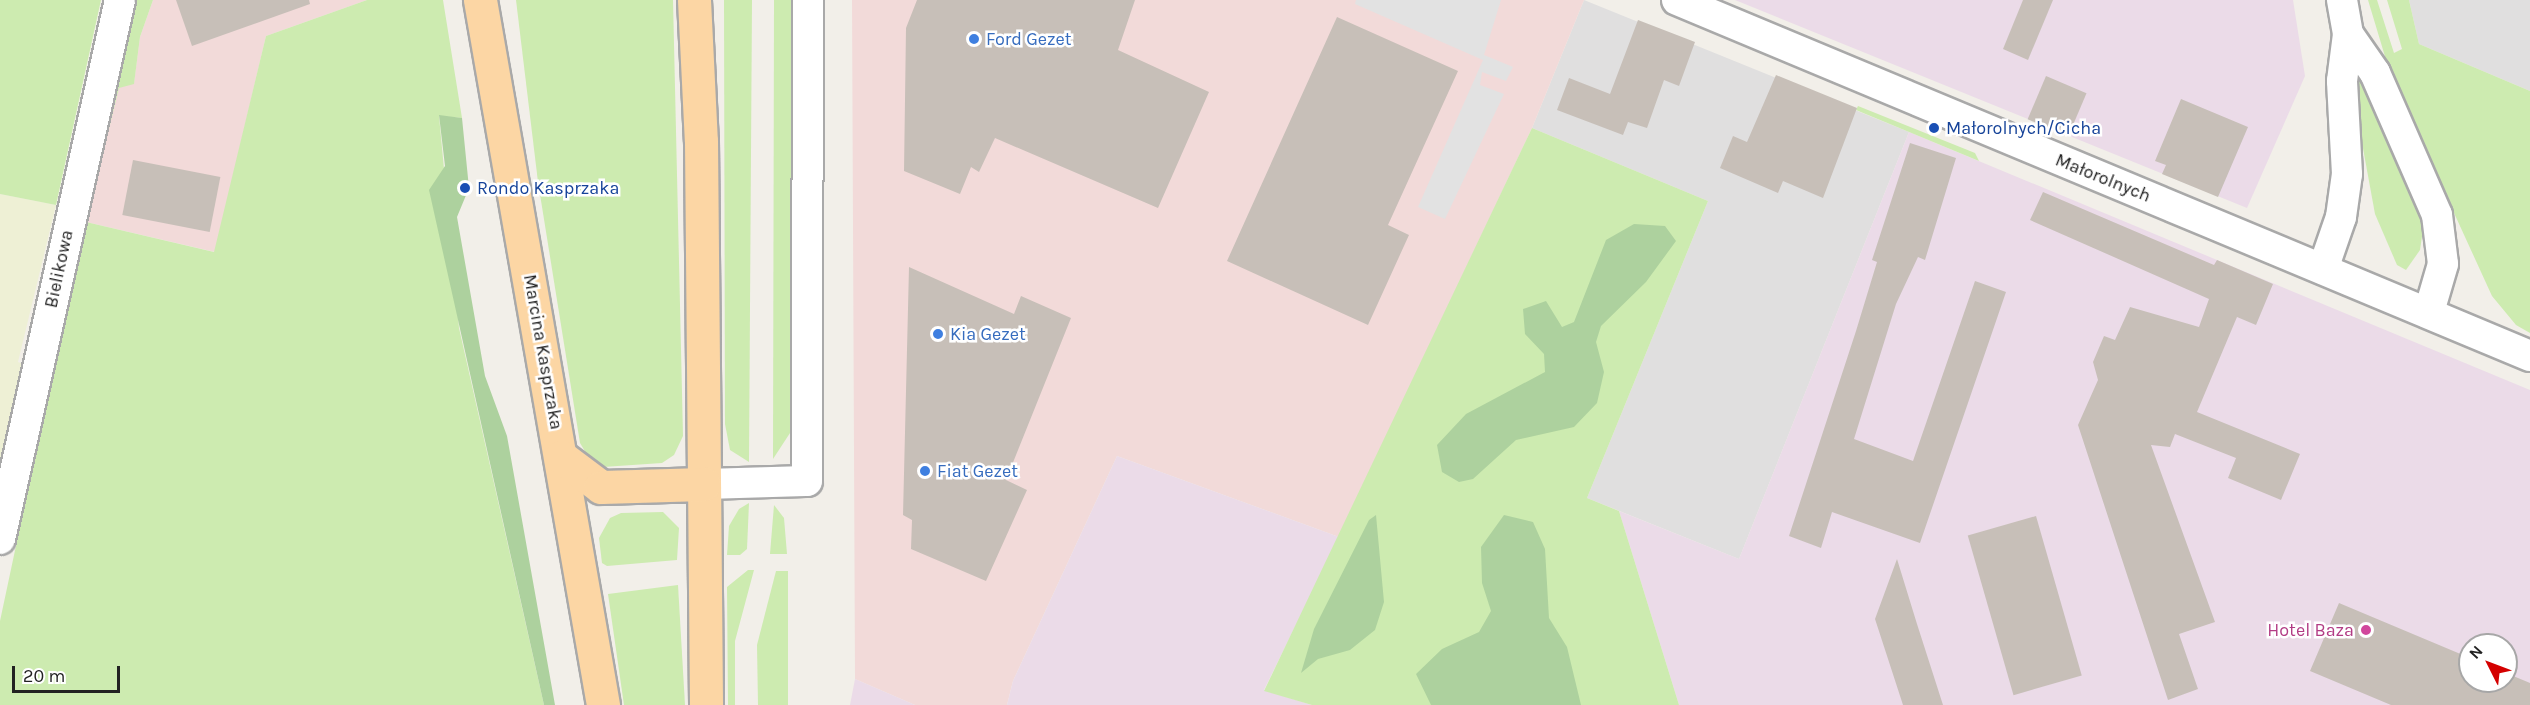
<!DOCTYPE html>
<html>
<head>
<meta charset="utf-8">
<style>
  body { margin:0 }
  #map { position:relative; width:2530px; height:705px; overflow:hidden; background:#f2efe9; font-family:Karla,sans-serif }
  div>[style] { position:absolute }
  .residential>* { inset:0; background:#e0dfdf }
  .commercial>* { inset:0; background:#f2dad9 }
  .industrial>* { inset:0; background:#ebdbe8 }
  .farmland>* { inset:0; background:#eef0d5 }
  .grass>* { inset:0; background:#cdebb0 }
  .forest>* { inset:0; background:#add19e }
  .parking>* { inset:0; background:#e2e2e2 }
  .building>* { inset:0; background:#c7bfb8; transform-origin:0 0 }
  .roads { filter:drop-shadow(2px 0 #a9a9a9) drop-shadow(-2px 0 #a9a9a9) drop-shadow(0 2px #a9a9a9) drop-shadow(0 -2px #a9a9a9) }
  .minor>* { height:30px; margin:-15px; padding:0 15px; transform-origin:15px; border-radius:15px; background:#fff }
  .primary>* { height:33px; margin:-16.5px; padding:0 16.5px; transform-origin:16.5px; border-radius:16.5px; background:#fcd6a4 }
  .dots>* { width:16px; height:16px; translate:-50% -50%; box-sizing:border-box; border:3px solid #fff; border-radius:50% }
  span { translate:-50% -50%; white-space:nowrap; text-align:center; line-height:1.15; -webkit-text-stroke:5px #fff; paint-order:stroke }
  .shop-label { font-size:18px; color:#366cbe }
  .left { translate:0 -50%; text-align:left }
  .transit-label { font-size:18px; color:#164399 }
  .street-label { font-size:18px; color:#222 }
  .hotel-label { font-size:18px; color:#b23c85 }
  .right { translate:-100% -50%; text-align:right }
  .north { position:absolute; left:2458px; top:633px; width:60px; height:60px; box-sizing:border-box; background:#fff; border:2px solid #a7a7a7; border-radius:50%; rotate:312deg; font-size:16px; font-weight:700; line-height:24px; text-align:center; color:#222 }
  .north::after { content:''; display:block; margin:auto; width:21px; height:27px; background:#d40000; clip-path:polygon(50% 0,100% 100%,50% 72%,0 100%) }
  .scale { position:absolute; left:12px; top:666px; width:108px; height:27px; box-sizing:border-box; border:3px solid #222; border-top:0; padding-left:8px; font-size:18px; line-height:21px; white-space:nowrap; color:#222; -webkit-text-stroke:4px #fff; paint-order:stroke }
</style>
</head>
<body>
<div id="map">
  <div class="residential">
    <i style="clip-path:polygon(1584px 0,1909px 132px,1739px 559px,1587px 498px,1708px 201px,1532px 128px)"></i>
    <i style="clip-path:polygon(2409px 0,2530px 0,2530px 91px,2419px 44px)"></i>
  </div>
  <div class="commercial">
    <i style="clip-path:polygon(153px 0,367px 0,266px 36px,215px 252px,86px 222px,119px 87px,134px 83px,140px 37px)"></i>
    <i style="clip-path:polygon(852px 0,1584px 0,1532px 128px,1339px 537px,1117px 456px,1013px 681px,1007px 705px,915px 705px,855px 679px)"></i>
  </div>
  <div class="industrial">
    <i style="clip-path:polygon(1735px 0,2293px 0,2305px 76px,2247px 208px)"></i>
    <i style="clip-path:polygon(evenodd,1909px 132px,2530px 390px,2530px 705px,1679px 705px,1619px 511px,1739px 559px,1909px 132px,2470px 645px,2506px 645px,2506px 681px,2470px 681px,2470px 645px)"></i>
    <i style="clip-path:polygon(1117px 456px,1339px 537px,1264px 690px,1312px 705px,1007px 705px,1013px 681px)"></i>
    <i style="clip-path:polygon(855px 679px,915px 705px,850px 705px)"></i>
  </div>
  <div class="farmland">
    <i style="clip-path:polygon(0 194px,56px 205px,18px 362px,28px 366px,0 488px)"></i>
  </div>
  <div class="grass">
    <i style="clip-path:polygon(0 0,101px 0,56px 205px,0 194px)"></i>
    <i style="clip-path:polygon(132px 0,153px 0,140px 37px,134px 84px,119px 88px,86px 222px,214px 252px,266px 36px,367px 0,443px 0,462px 118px,439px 116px,459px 328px,544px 705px,0 705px,0 621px)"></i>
    <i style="clip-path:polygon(516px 0,673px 0,683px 436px,674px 455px,662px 463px,603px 467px,592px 463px,580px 443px,538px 182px)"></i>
    <i style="clip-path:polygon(724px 0,752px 0,749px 462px,730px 450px,725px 424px)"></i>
    <i style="clip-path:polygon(774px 0,794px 0,790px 433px,773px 459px)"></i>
    <i style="clip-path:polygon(2368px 0,2377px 0,2394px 53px,2402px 49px,2387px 0,2409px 0,2419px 44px,2530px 91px,2530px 333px,2516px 325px,2492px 296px,2390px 73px)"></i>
    <i style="clip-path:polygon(2359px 79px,2424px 223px,2420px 250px,2406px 270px,2397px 265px,2375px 214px,2358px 121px)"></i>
    <i style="clip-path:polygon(1858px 106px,1975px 153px,1979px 161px,1856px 110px)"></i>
    <i style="clip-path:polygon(1532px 128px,1708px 201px,1587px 498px,1619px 511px,1679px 705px,1312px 705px,1264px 691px)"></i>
    <i style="clip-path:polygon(749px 503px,747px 549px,740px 555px,727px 555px,729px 526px,739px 509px)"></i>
    <i style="clip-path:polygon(774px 505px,784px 518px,787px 554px,770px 554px)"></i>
    <i style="clip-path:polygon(663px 512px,679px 528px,677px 560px,607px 566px,602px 563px,599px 538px,610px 518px,621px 513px)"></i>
    <i style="clip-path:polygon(748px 570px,754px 570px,735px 641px,735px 705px,728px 705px,727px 587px)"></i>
    <i style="clip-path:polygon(776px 571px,788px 571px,788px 705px,758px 705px,757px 645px)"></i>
    <i style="clip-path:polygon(678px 585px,685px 705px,624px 705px,608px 594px)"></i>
  </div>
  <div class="forest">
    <i style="clip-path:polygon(439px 115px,462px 118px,469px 188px,457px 217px,485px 376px,507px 436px,555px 705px,544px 705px,429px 190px,445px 166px)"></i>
    <i style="clip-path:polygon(1634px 224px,1665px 226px,1676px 241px,1646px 282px,1601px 326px,1596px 342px,1604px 372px,1597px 403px,1574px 427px,1516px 440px,1473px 479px,1459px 482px,1442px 472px,1437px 445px,1466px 414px,1545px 372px,1544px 354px,1525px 334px,1523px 309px,1546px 301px,1562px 327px,1574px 322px,1606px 240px)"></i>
    <i style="clip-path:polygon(1376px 515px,1384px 602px,1375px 630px,1350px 650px,1318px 659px,1301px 673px,1314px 629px,1369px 520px)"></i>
    <i style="clip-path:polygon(1504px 515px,1533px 522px,1545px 549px,1549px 618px,1567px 647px,1581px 705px,1431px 705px,1416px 674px,1442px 649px,1479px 632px,1491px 611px,1482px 583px,1481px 547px)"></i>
  </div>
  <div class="parking">
    <i style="clip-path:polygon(1356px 0,1501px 0,1484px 55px,1513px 67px,1506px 81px,1482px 72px,1480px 85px,1504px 94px,1445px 219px,1418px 207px,1483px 60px,1355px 4px)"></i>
  </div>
  <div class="building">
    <i style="clip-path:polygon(176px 0,309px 0,310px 4px,192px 46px)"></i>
    <i style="clip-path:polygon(917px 0,1135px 0,1118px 50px,1209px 92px,1158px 208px,995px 138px,979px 172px,971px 167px,960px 194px,904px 171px,906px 28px)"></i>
    <i style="clip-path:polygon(2023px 0,2053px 0,2028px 60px,2003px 49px)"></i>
    <i style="clip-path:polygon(1337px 17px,1458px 71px,1388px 225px,1409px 235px,1368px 325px,1227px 261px)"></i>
    <i style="clip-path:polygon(1638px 20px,1695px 42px,1679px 86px,1664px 80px,1647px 128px,1628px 122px,1623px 135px,1557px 110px,1569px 78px,1610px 94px)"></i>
    <i style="clip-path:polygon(1776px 75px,1857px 108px,1823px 198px,1783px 181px,1778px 193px,1720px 168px,1733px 136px,1747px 142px)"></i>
    <i style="left:2046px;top:76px;width:44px;height:47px;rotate:23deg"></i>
    <i style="clip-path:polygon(2181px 99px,2248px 127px,2218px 197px,2162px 174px,2166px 165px,2155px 161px)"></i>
    <i style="clip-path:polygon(1910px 143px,1956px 158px,1925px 260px,1918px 257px,1896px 304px,1854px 439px,1913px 461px,1975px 281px,2006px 292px,1920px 543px,1832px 512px,1821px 548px,1789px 536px,1856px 331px,1877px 262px,1872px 260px)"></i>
    <i style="left:133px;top:160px;width:89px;height:56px;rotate:11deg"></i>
    <i style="clip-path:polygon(2043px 192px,2214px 265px,2217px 260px,2273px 284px,2256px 325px,2237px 317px,2197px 412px,2300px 454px,2281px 500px,2228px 478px,2236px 458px,2175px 434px,2170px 447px,2151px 445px,2215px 622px,2179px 634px,2198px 689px,2168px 700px,2078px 425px,2098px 380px,2093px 362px,2104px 336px,2115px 340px,2130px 307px,2199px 327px,2209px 299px,2030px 220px)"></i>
    <i style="clip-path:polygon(909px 267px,1014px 314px,1021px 296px,1071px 318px,1006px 480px,1027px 490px,986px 581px,911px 549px,912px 520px,903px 515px)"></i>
    <i style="left:2036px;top:516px;width:166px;height:71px;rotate:74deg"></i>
    <i style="clip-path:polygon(1897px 559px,1917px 624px,1943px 705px,1903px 705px,1875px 619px)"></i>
    <i style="clip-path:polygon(2339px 603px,2470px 658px,2470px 681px,2506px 681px,2506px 673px,2530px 683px,2530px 705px,2391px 705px,2310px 671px)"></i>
  </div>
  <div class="roads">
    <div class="minor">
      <i style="left:1677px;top:0;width:924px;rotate:22.65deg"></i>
      <i style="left:2348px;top:34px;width:47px;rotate:55.3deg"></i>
      <i style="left:2375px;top:73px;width:155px;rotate:66.4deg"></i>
      <i style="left:2437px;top:215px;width:49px;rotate:83deg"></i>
      <i style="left:2443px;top:264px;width:50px;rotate:106.3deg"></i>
      <i style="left:2323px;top:269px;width:55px;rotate:-70.9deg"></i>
      <i style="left:2341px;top:217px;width:43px;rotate:-82.1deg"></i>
      <i style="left:2347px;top:174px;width:93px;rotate:-93.1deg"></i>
      <i style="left:2342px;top:81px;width:47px;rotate:-82.7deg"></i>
      <i style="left:2348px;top:34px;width:35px;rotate:-100deg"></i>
      <i style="left:704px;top:484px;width:103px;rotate:-1.7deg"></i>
      <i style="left:807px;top:481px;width:481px;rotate:-89.9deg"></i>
      <i style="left:0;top:539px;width:552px;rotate:-77.45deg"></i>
    </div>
    <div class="primary">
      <i style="left:480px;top:0;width:716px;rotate:80.1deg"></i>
      <i style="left:694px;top:0;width:141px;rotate:87.2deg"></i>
      <i style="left:701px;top:141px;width:564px;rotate:89.49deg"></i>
      <i style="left:561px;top:457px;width:50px;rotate:36.9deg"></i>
      <i style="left:601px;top:487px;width:103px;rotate:-1.7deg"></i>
    </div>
  </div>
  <div class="dots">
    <i style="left:974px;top:39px;background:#3f7fe0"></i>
    <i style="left:1934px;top:128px;background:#1a4fb4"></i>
    <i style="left:465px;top:188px;background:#1a4fb4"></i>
    <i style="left:938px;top:334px;background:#3f7fe0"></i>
    <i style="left:925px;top:471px;background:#3f7fe0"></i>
    <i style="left:2366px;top:630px;background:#d1479c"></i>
  </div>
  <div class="shop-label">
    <span class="left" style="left:986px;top:39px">Ford Gezet</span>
    <span class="left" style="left:950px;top:334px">Kia Gezet</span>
    <span class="left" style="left:937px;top:471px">Fiat Gezet</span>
  </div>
  <div class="transit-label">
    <span class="left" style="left:1946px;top:128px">Małorolnych/Cicha</span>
    <span class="left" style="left:477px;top:188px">Rondo Kasprzaka</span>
  </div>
  <div class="street-label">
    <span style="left:2103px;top:178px;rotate:22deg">Małorolnych</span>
    <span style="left:59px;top:269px;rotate:-78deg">Bielikowa</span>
    <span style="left:543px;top:352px;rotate:80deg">Marcina Kasprzaka</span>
  </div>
  <div class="hotel-label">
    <span class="right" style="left:2354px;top:630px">Hotel Baza</span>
  </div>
  <div class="north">N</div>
  <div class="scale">20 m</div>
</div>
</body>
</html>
